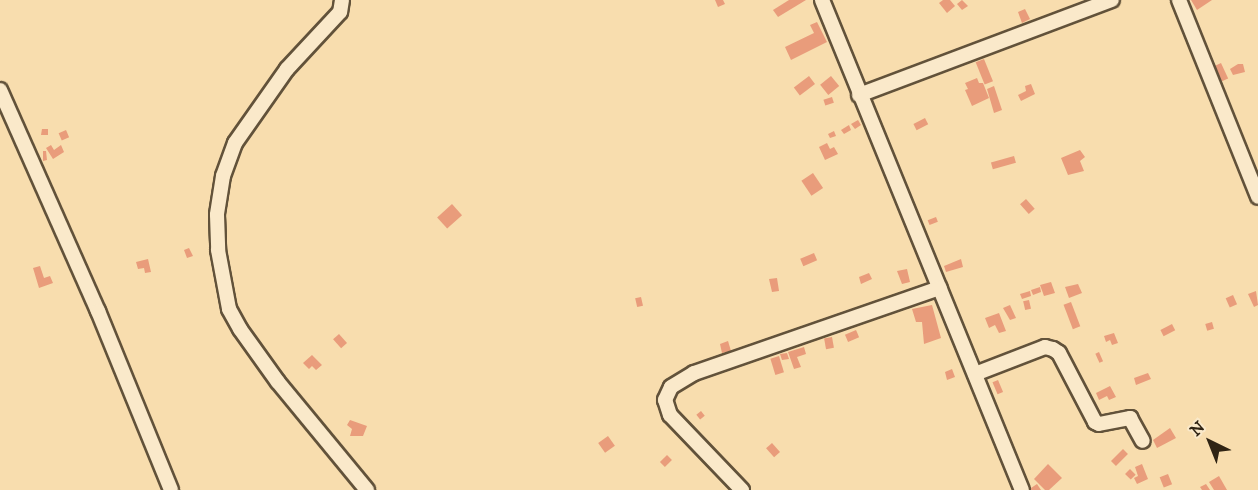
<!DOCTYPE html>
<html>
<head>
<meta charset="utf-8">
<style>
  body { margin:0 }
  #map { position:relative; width:1258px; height:490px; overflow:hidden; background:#f8ddae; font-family:"IM FELL DW Pica",serif }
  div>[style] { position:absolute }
  .building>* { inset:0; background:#e99c7b; transform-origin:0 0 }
  .roads { filter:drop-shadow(2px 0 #62523a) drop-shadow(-2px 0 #62523a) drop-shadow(0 2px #62523a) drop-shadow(0 -2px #62523a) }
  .minor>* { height:14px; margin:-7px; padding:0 7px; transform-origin:7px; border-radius:7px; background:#fae9ca }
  span { translate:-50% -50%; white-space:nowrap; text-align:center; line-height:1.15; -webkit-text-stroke:5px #fae9ca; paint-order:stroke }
  .north { position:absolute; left:1180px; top:412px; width:60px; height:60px; -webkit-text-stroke:4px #fae9ca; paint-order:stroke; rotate:317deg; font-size:16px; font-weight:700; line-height:24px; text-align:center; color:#302414 }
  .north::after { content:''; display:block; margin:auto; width:21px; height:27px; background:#302414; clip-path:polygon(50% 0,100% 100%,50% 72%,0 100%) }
</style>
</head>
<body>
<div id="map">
  <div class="building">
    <i style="clip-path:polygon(715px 0,723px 0,725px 4px,718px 7px)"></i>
    <i style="clip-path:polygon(789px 0,806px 0,778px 17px,773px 10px)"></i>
    <i style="clip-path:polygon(943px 0,950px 0,955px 6px,947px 13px,939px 3px)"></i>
    <i style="clip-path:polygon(962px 0,968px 6px,962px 10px,957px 4px)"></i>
    <i style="clip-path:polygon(1191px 0,1212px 0,1197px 10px)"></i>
    <i style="clip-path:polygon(1025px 9px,1030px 19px,1022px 23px,1018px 12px)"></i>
    <i style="clip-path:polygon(817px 22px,827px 42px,791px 60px,785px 47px,814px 33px,810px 25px)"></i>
    <i style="left:984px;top:59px;width:24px;height:9px;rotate:68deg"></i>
    <i style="left:1221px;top:63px;width:17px;height:7px;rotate:65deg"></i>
    <i style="clip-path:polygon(1238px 64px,1243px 64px,1245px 72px,1233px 75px,1230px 69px)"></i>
    <i style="left:809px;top:76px;width:10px;height:19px;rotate:53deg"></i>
    <i style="left:831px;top:76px;width:13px;height:14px;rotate:51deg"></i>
    <i style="clip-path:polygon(977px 78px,979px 83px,983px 83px,989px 98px,972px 106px,965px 90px,968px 89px,965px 83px)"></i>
    <i style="clip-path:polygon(1031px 84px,1035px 94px,1021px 101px,1018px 95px,1026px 91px,1025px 86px)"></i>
    <i style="clip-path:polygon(994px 86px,1002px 110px,994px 113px,987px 89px)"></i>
    <i style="left:832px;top:97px;width:6px;height:9px;rotate:72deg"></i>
    <i style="left:925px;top:118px;width:7px;height:13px;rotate:63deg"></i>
    <i style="clip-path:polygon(858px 120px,861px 125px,855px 129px,851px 124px)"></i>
    <i style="clip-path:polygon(849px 125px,851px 130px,844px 134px,841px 130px)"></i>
    <i style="clip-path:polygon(42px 129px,48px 129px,48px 135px,41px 135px)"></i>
    <i style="left:66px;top:130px;width:8px;height:8px;rotate:67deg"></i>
    <i style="clip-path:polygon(834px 131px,836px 136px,830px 138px,828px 134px)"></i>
    <i style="clip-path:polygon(827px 143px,830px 149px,834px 147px,838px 154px,825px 160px,819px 147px)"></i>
    <i style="clip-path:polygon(51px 145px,54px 150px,61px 145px,64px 152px,53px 159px,46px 148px)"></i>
    <i style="clip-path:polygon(1080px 150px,1085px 157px,1080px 161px,1084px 171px,1068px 175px,1061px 158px)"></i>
    <i style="clip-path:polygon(43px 151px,46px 151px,47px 160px,43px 161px)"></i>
    <i style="left:1014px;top:156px;width:7px;height:24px;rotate:74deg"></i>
    <i style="left:813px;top:173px;width:18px;height:14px;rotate:56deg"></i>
    <i style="left:1026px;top:199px;width:13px;height:8px;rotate:48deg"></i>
    <i style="left:452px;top:204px;width:15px;height:20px;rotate:48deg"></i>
    <i style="left:936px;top:217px;width:5px;height:9px;rotate:68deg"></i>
    <i style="clip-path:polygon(189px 248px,193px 256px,187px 258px,184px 250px)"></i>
    <i style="left:814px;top:253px;width:8px;height:15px;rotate:67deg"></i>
    <i style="clip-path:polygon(148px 259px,151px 272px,145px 273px,144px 268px,138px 269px,136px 262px)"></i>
    <i style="clip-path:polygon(961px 259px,963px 267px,946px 272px,944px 266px)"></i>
    <i style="clip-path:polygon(40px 266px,44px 278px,50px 276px,53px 283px,39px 288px,33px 268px)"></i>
    <i style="clip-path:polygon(907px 269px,910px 282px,902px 284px,897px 271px)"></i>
    <i style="clip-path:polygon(869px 273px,872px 279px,861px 284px,859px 277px)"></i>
    <i style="clip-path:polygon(777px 278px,779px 291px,772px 292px,769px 279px)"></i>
    <i style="clip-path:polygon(1051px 282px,1055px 293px,1044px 296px,1040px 285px)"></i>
    <i style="clip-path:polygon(1078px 284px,1082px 293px,1069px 298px,1065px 287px)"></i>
    <i style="clip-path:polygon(1040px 287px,1041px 292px,1033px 295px,1031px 290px)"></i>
    <i style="clip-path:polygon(1030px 291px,1031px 296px,1022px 299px,1020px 294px)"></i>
    <i style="clip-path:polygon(1256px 291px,1258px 305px,1254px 307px,1248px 294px)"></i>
    <i style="left:1233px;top:295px;width:10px;height:8px;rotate:66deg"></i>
    <i style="left:641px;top:297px;width:9px;height:6px;rotate:77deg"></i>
    <i style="left:1029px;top:300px;width:9px;height:6px;rotate:77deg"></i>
    <i style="left:1071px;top:302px;width:26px;height:8px;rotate:69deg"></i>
    <i style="clip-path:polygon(932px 305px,941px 338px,924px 344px,922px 322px,916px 322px,912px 309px)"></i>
    <i style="clip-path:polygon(1010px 305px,1016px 318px,1010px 320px,1003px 308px)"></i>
    <i style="clip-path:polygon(999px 313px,1006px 331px,999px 333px,995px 325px,989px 328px,985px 318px)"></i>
    <i style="left:1212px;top:322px;width:7px;height:7px;rotate:74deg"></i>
    <i style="left:1172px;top:324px;width:7px;height:13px;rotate:63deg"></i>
    <i style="left:856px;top:330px;width:8px;height:12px;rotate:67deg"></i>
    <i style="clip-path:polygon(1114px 333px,1118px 343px,1112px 345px,1110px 340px,1106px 342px,1104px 336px)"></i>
    <i style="left:339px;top:334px;width:12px;height:8px;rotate:48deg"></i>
    <i style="left:832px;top:337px;width:11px;height:8px;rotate:80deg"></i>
    <i style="clip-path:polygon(728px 341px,731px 351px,722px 353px,720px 344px)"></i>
    <i style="clip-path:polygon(804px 347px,806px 354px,797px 357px,801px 367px,794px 369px,788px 352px)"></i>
    <i style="left:1099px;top:352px;width:10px;height:4px;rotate:66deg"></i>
    <i style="clip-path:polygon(787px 353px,789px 359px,782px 360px,780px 354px)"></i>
    <i style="clip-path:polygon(312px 355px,322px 365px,316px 370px,312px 366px,309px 369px,303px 363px)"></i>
    <i style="left:779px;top:356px;width:17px;height:9px;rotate:73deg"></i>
    <i style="clip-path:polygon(952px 369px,955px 377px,947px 380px,945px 372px)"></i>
    <i style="clip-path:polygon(1148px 373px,1151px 379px,1136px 385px,1134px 378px)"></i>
    <i style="left:998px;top:380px;width:13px;height:6px;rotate:67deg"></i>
    <i style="clip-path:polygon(1110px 386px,1116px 397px,1109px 400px,1107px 396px,1099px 400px,1096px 393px)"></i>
    <i style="left:701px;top:411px;width:6px;height:6px;rotate:51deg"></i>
    <i style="clip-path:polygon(350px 420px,367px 426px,363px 436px,350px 436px,352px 429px,347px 425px)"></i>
    <i style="clip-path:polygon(1170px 428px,1176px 438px,1157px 448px,1153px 440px)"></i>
    <i style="left:608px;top:436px;width:12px;height:12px;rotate:55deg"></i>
    <i style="left:772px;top:443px;width:12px;height:8px;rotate:48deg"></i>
    <i style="left:1123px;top:449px;width:7px;height:17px;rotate:45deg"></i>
    <i style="left:667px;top:455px;width:7px;height:10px;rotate:45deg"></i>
    <i style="clip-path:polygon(1048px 464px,1062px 478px,1049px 490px,1045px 490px,1034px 479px)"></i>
    <i style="clip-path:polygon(1142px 464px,1148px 479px,1137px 484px,1134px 478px,1138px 476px,1135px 467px)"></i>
    <i style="left:1130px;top:469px;width:8px;height:7px;rotate:45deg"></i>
    <i style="left:1168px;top:474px;width:11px;height:9px;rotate:68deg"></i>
    <i style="clip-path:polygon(1219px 476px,1227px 490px,1214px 490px,1209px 482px)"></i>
    <i style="clip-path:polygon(1037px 484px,1041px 490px,1028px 490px)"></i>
    <i style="clip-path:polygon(1206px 484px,1210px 490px,1202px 490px,1200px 487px)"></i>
  </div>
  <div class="roads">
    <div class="minor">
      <i style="left:342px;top:0;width:12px;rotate:99deg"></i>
      <i style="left:340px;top:12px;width:78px;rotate:132.9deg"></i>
      <i style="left:287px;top:69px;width:90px;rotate:125.1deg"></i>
      <i style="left:235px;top:143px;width:35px;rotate:110deg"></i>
      <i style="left:223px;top:176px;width:39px;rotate:99deg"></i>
      <i style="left:217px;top:215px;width:35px;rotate:88deg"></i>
      <i style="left:218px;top:250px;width:60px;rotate:79.4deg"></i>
      <i style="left:229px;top:309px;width:23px;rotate:61deg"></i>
      <i style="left:240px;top:329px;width:65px;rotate:54.4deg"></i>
      <i style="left:278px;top:382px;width:140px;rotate:50.5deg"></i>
      <i style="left:822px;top:0;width:529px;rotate:67.8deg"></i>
      <i style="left:1179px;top:0;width:212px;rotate:68.1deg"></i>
      <i style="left:0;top:90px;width:242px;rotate:66.1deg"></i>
      <i style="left:98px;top:311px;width:193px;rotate:67.8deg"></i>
      <i style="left:859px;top:95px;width:270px;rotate:-20.6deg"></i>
      <i style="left:975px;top:374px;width:75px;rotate:-21.1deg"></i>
      <i style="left:1045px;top:347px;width:8px;rotate:14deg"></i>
      <i style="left:1053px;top:349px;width:7px;rotate:34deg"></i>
      <i style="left:1059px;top:353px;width:78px;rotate:62.4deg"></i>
      <i style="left:1095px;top:422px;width:4px;rotate:27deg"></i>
      <i style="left:1099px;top:424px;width:32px;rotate:-11deg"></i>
      <i style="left:1130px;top:418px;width:26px;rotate:61deg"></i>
      <i style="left:742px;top:490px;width:104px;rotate:-133.8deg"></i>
      <i style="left:670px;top:415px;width:16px;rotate:-108deg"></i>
      <i style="left:665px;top:400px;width:14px;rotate:-65deg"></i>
      <i style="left:671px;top:387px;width:27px;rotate:-31deg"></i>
      <i style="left:694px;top:373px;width:260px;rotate:-19.1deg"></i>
    </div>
  </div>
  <div class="north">N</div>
</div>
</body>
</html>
